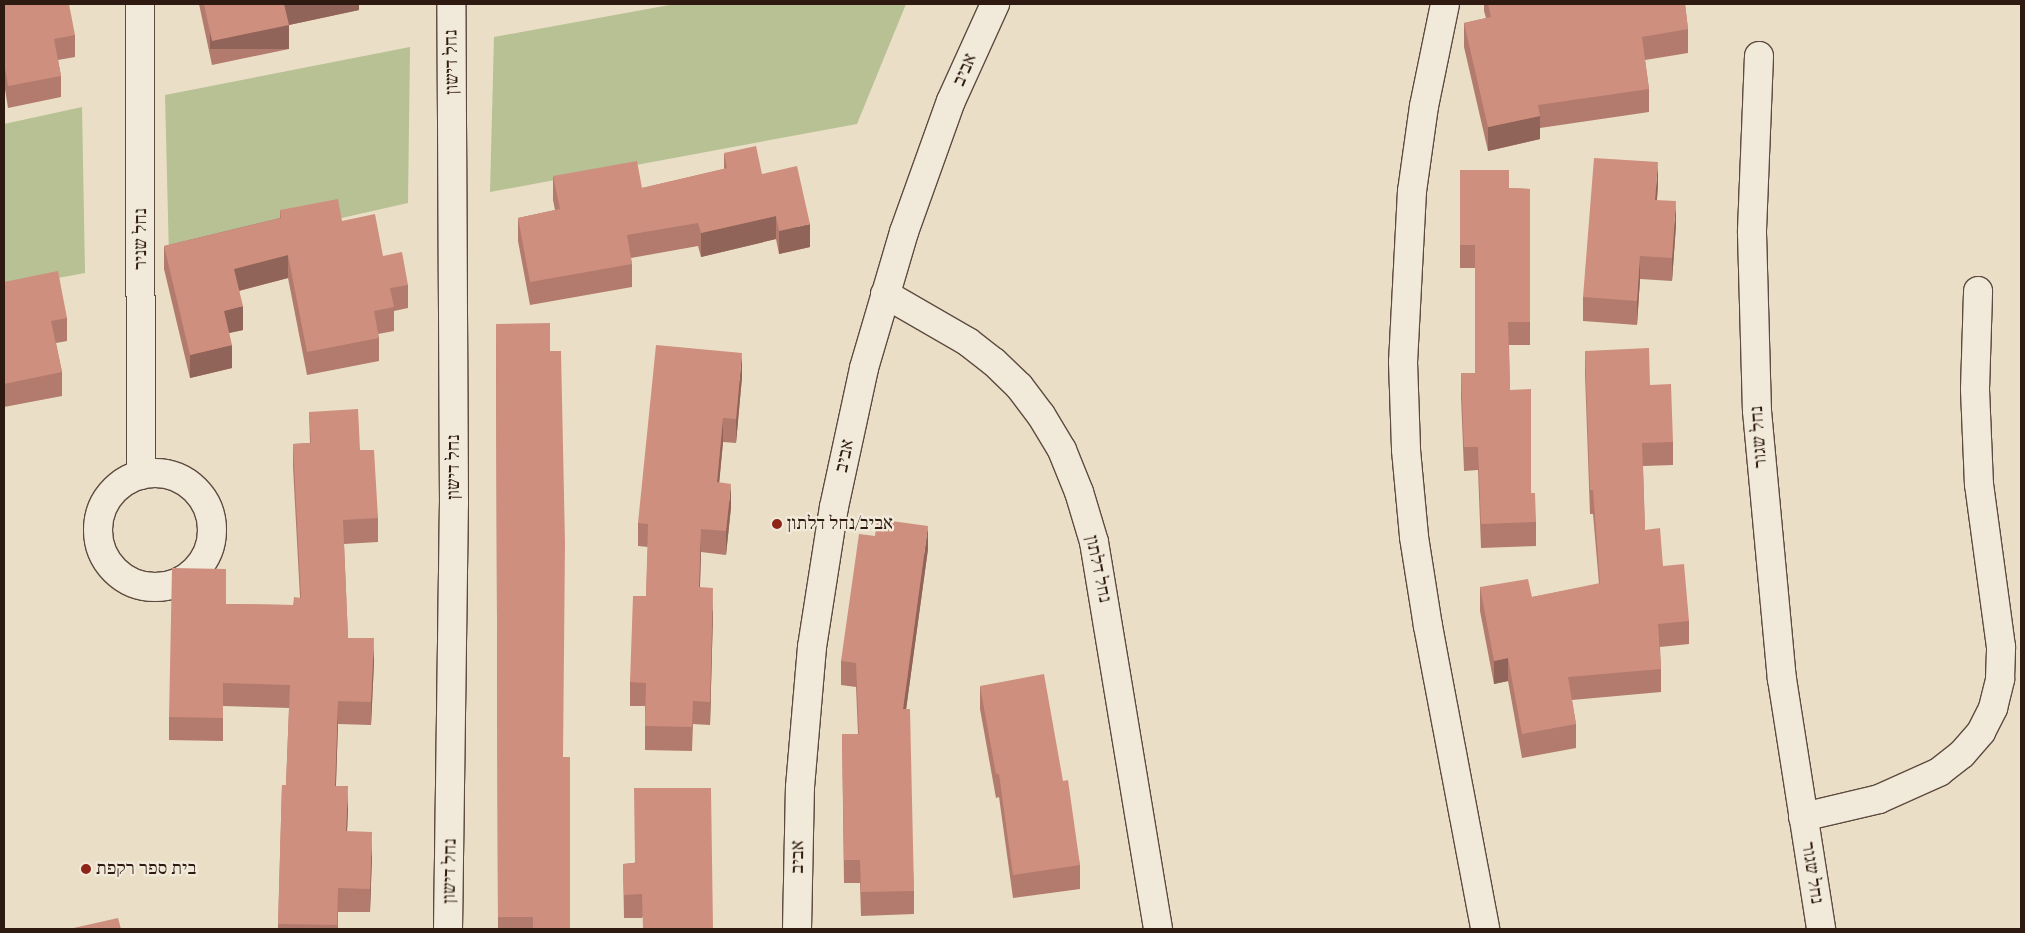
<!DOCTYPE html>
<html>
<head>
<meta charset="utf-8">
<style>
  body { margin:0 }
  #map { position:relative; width:2025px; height:933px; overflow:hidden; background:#eadfc6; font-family:"IM FELL French Canon","Frank Ruhl Libre",serif }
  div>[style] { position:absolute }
  .green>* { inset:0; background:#b7c194 }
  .roads { filter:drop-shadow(1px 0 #5e4b3f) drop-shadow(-1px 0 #5e4b3f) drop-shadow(0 1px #5e4b3f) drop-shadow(0 -1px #5e4b3f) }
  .minor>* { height:28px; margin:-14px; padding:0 14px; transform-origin:14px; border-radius:14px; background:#f1eada }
  .minor>.ring { margin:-14px; padding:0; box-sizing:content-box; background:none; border:28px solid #f1eada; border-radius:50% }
  .wall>* { inset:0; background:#b27b6d }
  .shaded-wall>* { inset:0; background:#916459; transform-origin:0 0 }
  .building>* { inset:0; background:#cf8f7f }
  .dots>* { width:14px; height:14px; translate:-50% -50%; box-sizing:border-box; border:2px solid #f1eada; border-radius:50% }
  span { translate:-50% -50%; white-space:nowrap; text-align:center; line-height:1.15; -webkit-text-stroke:4.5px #f1eada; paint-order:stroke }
  .street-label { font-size:19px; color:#2f1a12 }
  .poi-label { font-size:19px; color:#2f1a12 }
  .left { translate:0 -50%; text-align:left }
  .frame { position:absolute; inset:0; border:5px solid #2f1a12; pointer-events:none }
</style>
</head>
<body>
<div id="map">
  <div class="green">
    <i style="clip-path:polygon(675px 4px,906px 4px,857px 124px,490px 192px,494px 37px)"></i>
    <i style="clip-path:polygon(410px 47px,408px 203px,169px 257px,165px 95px)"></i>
    <i style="clip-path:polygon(82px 107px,85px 273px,4px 288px,4px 124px)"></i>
  </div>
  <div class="roads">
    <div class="minor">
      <i style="left:140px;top:4px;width:471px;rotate:89.9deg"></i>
      <i style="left:1445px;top:4px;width:104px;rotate:101.6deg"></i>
      <i style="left:1424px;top:106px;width:86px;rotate:98deg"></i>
      <i style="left:1412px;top:191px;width:171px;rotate:93deg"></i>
      <i style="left:1403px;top:362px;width:88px;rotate:88deg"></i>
      <i style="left:1406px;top:450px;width:87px;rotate:84.7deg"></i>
      <i style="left:1414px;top:537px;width:90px;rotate:81.1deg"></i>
      <i style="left:1428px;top:626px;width:308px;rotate:79.3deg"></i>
      <i style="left:1759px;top:56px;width:177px;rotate:92.3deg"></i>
      <i style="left:1752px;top:233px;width:178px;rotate:88.4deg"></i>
      <i style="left:1757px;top:411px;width:269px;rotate:84.7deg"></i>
      <i style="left:1782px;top:679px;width:253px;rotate:81.1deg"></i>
      <i style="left:885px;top:294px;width:96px;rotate:30deg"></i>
      <i style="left:968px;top:342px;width:33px;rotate:38deg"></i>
      <i style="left:994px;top:362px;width:35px;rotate:44deg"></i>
      <i style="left:1019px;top:386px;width:36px;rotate:53deg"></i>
      <i style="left:1041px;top:415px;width:41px;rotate:59deg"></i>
      <i style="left:1062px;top:450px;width:45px;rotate:68deg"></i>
      <i style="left:1079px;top:492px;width:52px;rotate:73.3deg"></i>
      <i style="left:1094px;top:542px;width:392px;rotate:80.6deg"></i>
      <i class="ring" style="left:98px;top:473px;width:86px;height:86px"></i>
      <i style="left:1803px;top:817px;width:78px;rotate:-13.3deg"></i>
      <i style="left:1879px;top:799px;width:66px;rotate:-24.2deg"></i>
      <i style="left:1939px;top:772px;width:29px;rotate:-38deg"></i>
      <i style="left:1962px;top:754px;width:29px;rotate:-49deg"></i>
      <i style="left:1981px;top:732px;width:27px;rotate:-63deg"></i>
      <i style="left:1993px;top:708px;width:30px;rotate:-76deg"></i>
      <i style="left:2000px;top:679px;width:32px;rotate:-88deg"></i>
      <i style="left:2001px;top:647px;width:163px;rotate:-97.7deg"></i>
      <i style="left:1979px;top:485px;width:96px;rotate:-92.4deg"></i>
      <i style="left:1975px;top:389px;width:98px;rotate:-88.2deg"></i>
      <i style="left:448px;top:929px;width:426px;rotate:-89.2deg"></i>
      <i style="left:454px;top:503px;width:499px;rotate:-90.3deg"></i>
      <i style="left:797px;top:929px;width:142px;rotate:-88.8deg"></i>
      <i style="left:800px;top:787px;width:141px;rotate:-85.1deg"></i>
      <i style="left:812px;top:647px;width:142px;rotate:-81.1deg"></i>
      <i style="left:834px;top:507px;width:142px;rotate:-77.8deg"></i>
      <i style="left:864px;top:368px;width:142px;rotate:-73.6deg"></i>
      <i style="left:904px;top:232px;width:139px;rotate:-70.3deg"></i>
      <i style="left:951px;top:101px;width:107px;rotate:-65.6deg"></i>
    </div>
  </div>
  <div class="wall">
    <i style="clip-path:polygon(4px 4px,75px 35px,75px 57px,58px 60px,61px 76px,61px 97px,8px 108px,4px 83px)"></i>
    <i style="clip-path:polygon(199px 4px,359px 4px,359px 10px,289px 25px,289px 49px,212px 65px)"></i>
    <i style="clip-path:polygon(1484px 4px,1685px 4px,1688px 29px,1688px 53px,1645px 60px,1649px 89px,1649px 112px,1540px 128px,1540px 139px,1488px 151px,1464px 47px,1464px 23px,1486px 18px,1484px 11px)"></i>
    <i style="clip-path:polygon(724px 153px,762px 174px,810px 247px,779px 254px,776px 239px,701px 257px,698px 246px,631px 258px,632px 264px,632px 287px,530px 305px,518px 241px,518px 218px,555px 210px,553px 200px,553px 176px,642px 188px,724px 169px)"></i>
    <i style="clip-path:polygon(1460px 170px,1509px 188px,1530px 189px,1530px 345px,1509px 345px,1510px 390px,1531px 493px,1536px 522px,1536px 546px,1481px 548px,1478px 470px,1464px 471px,1461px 397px,1461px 373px,1475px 373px,1475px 268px,1460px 268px)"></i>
    <i style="clip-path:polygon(1658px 185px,1657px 200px,1676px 225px,1672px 281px,1640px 279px,1637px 325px,1583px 321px,1583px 297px)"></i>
    <i style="clip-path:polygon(280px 210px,342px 221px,383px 256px,408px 285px,408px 308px,394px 311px,394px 331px,378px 334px,379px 338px,379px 361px,307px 375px,288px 278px,239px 291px,243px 330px,229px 333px,232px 368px,190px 378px,164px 269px,164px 246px,280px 218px)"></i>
    <i style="clip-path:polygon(4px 282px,67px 318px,67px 341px,56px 343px,62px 372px,62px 396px,4px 407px)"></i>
    <i style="clip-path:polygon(496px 324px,550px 351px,563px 757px,570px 929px,498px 929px)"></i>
    <i style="clip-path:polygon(1585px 351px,1650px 385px,1673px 442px,1673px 465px,1643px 466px,1645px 530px,1663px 566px,1689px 621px,1689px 644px,1660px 647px,1661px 669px,1661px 692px,1572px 700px,1576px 724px,1576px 748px,1522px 758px,1508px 681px,1494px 684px,1480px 611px,1480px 587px,1532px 597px,1599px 584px,1593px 514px,1590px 514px,1585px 374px)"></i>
    <i style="clip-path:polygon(742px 377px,736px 443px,723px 442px,719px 483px,731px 507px,726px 555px,701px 552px,700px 588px,713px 612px,710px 725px,693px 724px,692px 751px,645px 750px,645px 706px,630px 706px,630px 682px,646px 596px,648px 547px,638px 546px,638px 523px)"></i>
    <i style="clip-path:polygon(309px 412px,360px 450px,378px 518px,378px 542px,344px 544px,348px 638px,374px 662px,371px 725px,338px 724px,336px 786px,348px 810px,347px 831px,372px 856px,370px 912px,338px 912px,338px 929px,278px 929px,282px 785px,286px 785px,289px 708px,223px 706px,223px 741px,169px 740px,169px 717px,226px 604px,293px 605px,300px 598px,293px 467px,293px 444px,310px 443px)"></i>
    <i style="clip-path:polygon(928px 549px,906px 709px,914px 891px,914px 914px,861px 916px,860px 883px,844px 883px,842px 734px,858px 734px,856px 687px,841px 685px,841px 661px)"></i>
    <i style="clip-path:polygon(980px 686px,1063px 781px,1080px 865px,1080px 889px,1013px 898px,999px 797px,996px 798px,980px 709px)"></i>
    <i style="clip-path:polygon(711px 788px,642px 918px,624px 918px,623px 864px,634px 863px)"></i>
  </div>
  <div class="shaded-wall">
    <i style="clip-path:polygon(284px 4px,359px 4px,359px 10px,284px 26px)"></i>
    <i style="left:289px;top:25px;width:24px;height:79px;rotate:90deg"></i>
    <i style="clip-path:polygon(1540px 116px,1540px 139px,1488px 151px,1488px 127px)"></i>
    <i style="clip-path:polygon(1658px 162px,1658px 185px,1655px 223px,1655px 200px)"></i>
    <i style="clip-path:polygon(1676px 201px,1676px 225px,1672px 281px,1672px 258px)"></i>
    <i style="clip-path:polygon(776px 216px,776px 239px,701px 257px,701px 233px)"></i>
    <i style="clip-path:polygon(810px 224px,810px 247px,779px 254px,779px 231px)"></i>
    <i style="clip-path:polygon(288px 255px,288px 278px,234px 292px,234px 269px)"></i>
    <i style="clip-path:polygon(1640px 256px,1640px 279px,1637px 325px,1637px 301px)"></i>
    <i style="clip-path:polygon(243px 306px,243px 330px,224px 334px,224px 311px)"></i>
    <i style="clip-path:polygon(232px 345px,232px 368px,190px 378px,190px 355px)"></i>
    <i style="clip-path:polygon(742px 353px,742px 377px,736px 443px,736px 419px)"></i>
    <i style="clip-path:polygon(723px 418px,723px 442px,717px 506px,717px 482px)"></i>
    <i style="clip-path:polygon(731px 484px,731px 507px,726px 555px,726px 531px)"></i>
    <i style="clip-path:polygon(928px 526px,928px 549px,903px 732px,903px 709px)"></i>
    <i style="clip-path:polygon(701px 529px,701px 552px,699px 611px,699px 587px)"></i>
    <i style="clip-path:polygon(713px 588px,713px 612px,710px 725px,710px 702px)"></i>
    <i style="clip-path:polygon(374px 638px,374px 662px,371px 725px,371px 702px)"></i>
    <i style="clip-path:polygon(1508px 658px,1508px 681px,1494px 684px,1494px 661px)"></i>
    <i style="clip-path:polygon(338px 701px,338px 724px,335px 810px,335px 786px)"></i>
    <i style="clip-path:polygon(348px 786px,348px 810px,346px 855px,346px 831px)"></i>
    <i style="clip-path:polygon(372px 832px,372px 856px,370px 912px,370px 889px)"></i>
  </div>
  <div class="building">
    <i style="clip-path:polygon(4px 4px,69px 4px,75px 35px,54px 39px,61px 76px,8px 86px,4px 62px)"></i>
    <i style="clip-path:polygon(204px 4px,284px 4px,289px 25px,212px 41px)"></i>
    <i style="clip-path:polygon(1488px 4px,1685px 4px,1688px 29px,1642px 37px,1649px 89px,1538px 105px,1540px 116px,1488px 127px,1464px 23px,1491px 17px)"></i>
    <i style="clip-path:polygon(756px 146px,762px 174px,797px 166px,810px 224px,779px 231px,776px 216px,701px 233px,698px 223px,627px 235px,632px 264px,530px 282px,518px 218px,560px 209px,553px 176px,637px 161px,642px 188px,727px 168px,724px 153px)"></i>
    <i style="clip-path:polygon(1594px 158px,1658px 162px,1655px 200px,1676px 201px,1672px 258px,1640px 256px,1637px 301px,1583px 297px)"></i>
    <i style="clip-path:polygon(1460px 170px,1509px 170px,1509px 188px,1530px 189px,1530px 322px,1508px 322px,1510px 390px,1531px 389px,1531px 493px,1535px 493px,1536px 522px,1481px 524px,1478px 447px,1464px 447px,1461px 373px,1475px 373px,1475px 245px,1460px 245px)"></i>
    <i style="clip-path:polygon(338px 199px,342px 221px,375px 214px,383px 256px,402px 252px,408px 285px,390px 288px,394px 307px,374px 311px,379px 338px,307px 352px,288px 255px,234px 269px,243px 306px,224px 311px,232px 345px,190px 355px,164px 246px,281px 218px,280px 210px)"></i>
    <i style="clip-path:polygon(58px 271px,67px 318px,51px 321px,62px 372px,4px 384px,4px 282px)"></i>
    <i style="clip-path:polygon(550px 323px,550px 351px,561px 351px,565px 543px,563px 757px,570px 757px,570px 929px,533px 929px,533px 917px,498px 917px,496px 324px)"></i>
    <i style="clip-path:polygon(656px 345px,742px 353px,736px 419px,723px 418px,717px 482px,731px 484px,726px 531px,701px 529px,699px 587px,713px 588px,710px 702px,693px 701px,692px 727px,645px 726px,646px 683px,630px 682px,633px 596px,646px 596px,648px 524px,638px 523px)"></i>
    <i style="clip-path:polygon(1649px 348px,1650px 385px,1671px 384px,1673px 442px,1642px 443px,1645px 530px,1660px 528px,1663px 566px,1684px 564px,1689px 621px,1658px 624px,1661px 669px,1568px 677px,1576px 724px,1522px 734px,1508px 658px,1494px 661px,1480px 587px,1528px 579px,1532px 597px,1600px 583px,1593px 490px,1590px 490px,1585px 351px)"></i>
    <i style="clip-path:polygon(358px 409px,360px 450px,374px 450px,378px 518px,343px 520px,348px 638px,374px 638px,371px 702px,338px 701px,335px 786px,348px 786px,346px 831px,372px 832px,370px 889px,338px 888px,337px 925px,278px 924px,282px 785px,286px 785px,290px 685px,223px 683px,223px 718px,169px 717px,172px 568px,226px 569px,226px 604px,293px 605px,294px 597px,301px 598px,293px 444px,311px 443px,309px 412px)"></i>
    <i style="clip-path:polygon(877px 519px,928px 526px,903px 709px,910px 709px,914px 891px,861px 892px,860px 860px,844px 860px,842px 734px,859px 734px,856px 663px,841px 661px,859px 534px,875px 536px)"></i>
    <i style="clip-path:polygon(1044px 674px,1063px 781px,1068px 780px,1080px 865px,1013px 875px,999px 774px,996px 774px,980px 686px)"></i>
    <i style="clip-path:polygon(634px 788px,711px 788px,713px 929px,643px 929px,642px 894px,624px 895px,623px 864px,635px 863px)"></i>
    <i style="clip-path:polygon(118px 918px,121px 929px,69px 929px)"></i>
  </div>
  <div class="dots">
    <i style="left:777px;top:524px;background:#8f2418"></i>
    <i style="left:86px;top:869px;background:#8f2418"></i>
  </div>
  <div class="street-label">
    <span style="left:452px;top:62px;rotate:-91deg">נחל דישון</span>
    <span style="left:965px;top:70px;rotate:-66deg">אביב</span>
    <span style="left:141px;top:239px;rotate:-90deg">נחל שניר</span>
    <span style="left:1759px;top:437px;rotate:-94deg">נחל שגור</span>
    <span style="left:845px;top:456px;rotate:-78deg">אביב</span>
    <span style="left:454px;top:467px;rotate:-90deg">נחל דישון</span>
    <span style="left:1098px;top:569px;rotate:78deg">נחל דלתון</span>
    <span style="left:798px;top:857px;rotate:-89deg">אביב</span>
    <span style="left:450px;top:871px;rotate:-89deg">נחל דישון</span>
    <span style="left:1812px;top:873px;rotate:81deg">נחל שגור</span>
  </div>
  <div class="poi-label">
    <span class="left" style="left:787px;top:524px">אביב/נחל דלתון</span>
    <span class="left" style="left:96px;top:869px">בית ספר רקפת</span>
  </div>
  <div class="frame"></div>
</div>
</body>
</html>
